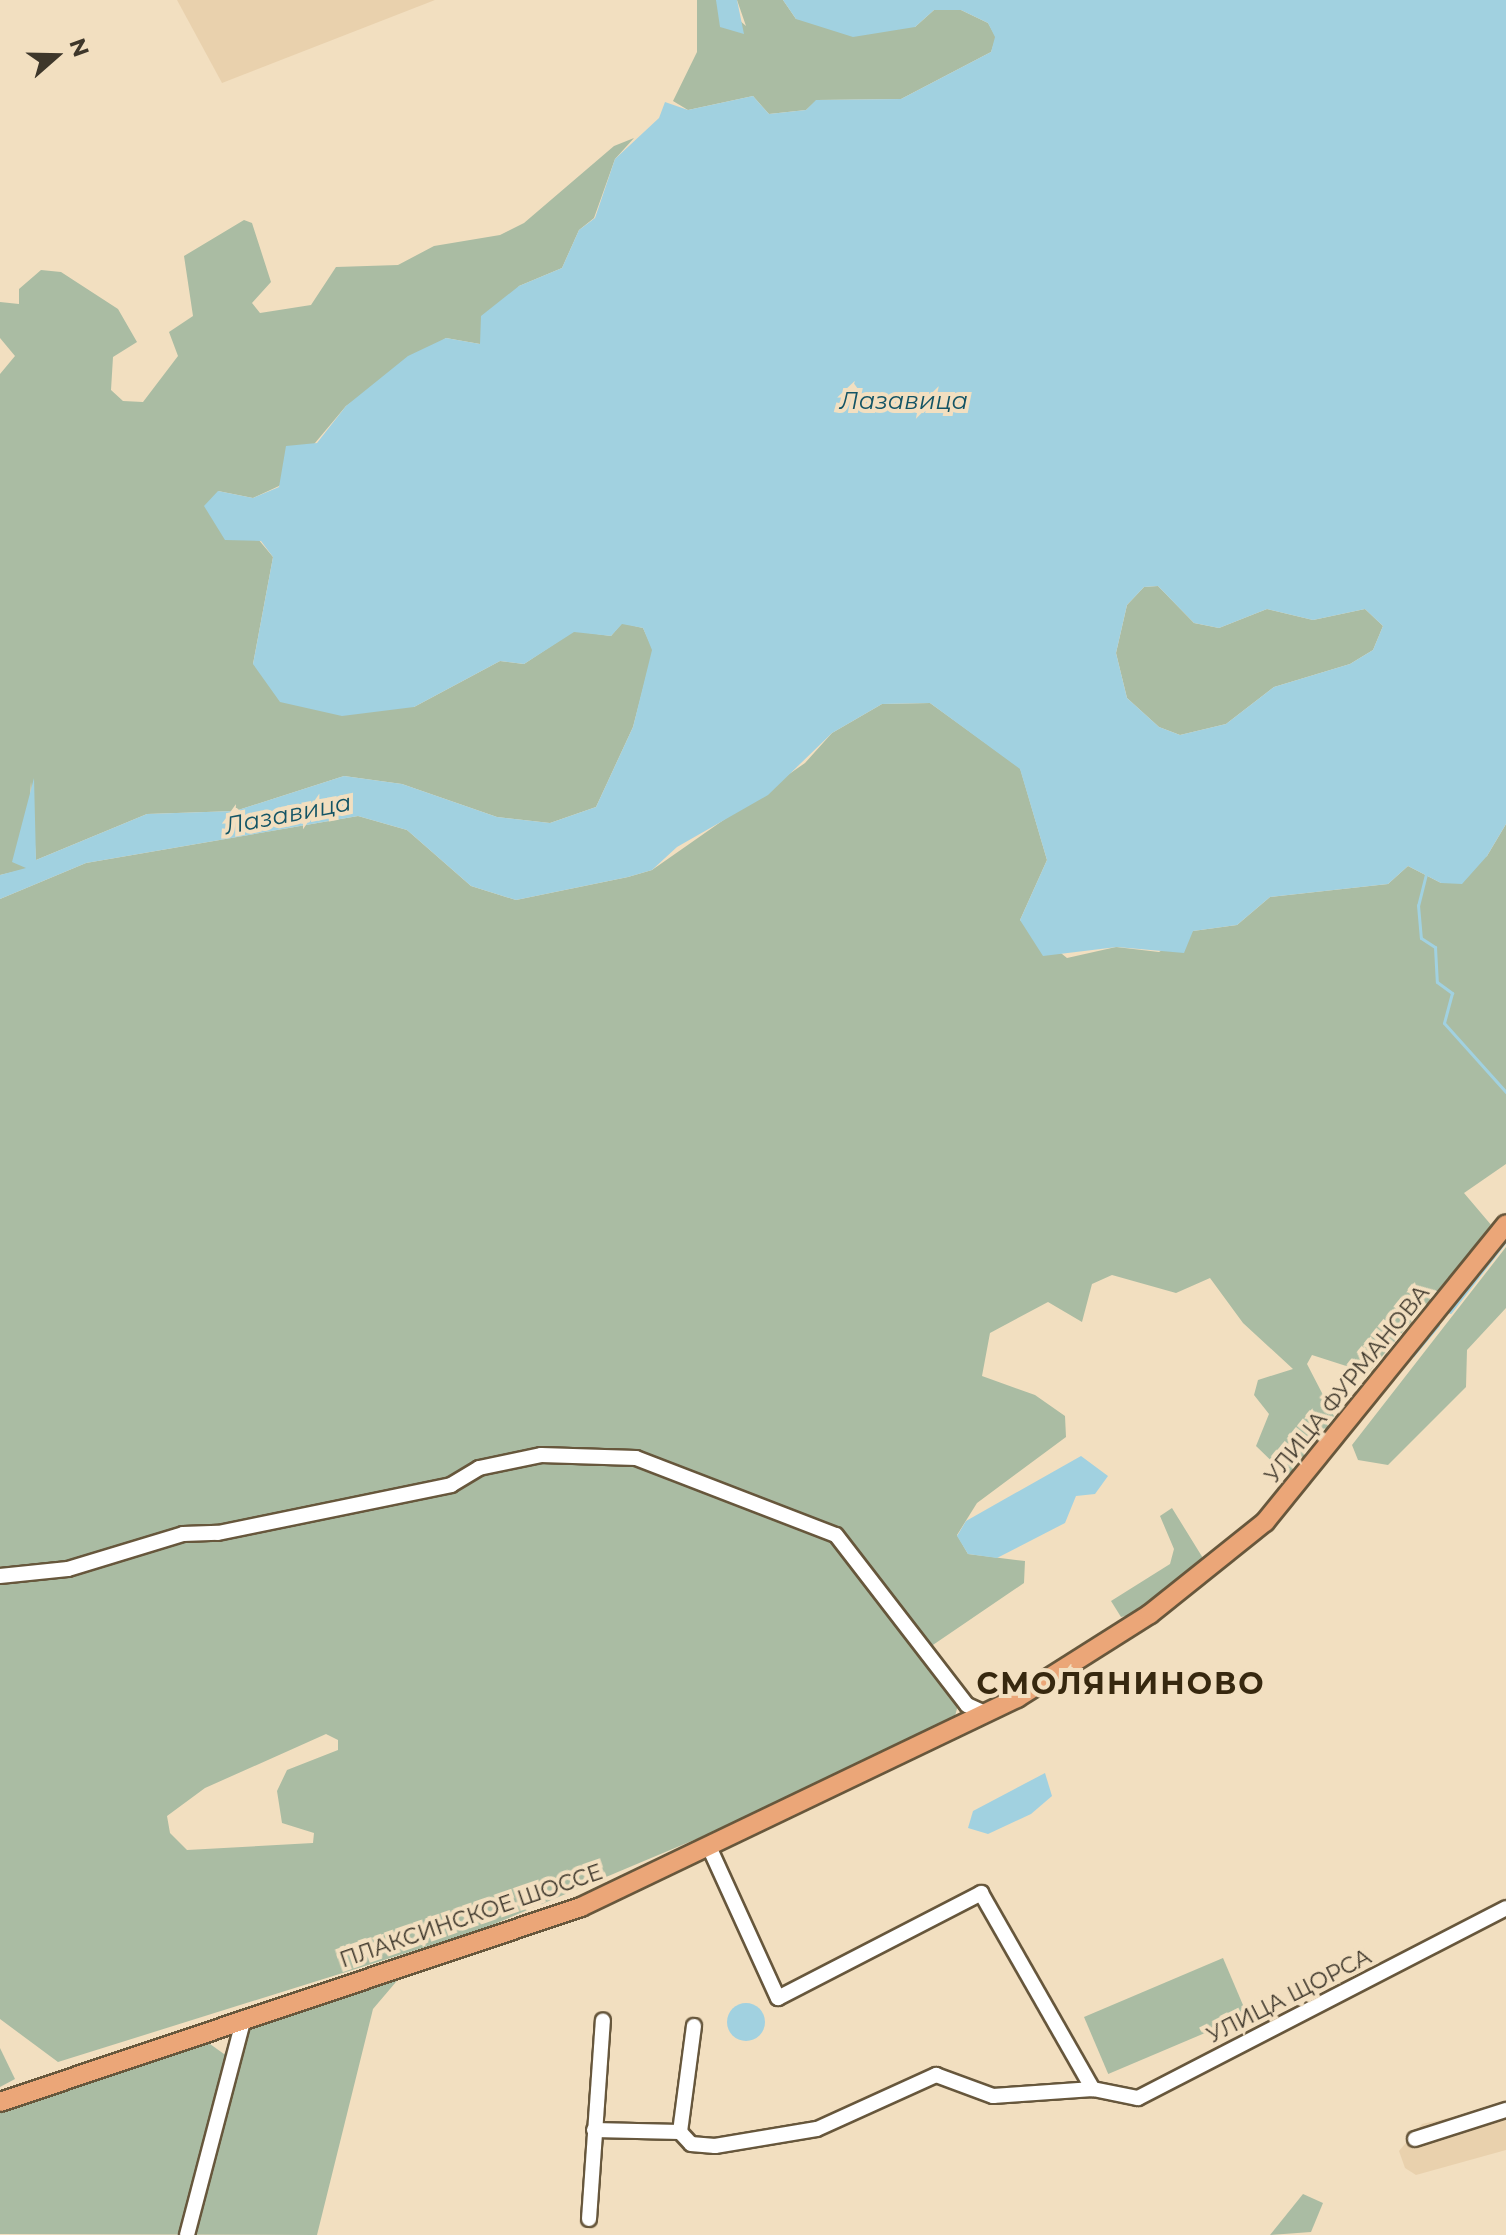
<!DOCTYPE html>
<html>
<head>
<meta charset="utf-8">
<style>
  body { margin:0 }
  #map { position:relative; width:1506px; height:2235px; overflow:hidden; background:#f2dfc0; font-family:Montserrat,sans-serif }
  div>[style] { position:absolute }
  .built>* { inset:0; background:#e9d1ad }
  .green>* { inset:0; background:#aabca3; transform-origin:0 0 }
  .water>* { inset:0; background:#a1d1e0 }
  .round { border-radius:50% }
  .stream>* { height:3px; margin:-1.5px; padding:0 1.5px; transform-origin:1.5px; border-radius:1.5px; background:#a1d1e0 }
  .roads { filter:drop-shadow(2px 0 #67573c) drop-shadow(-2px 0 #67573c) drop-shadow(0 2px #67573c) drop-shadow(0 -2px #67573c) }
  .minor>* { height:14px; margin:-7px; padding:0 7px; transform-origin:7px; border-radius:7px; background:#fff }
  .major>* { height:18px; margin:-9px; padding:0 9px; transform-origin:9px; border-radius:9px; background:#eba678 }
  span { translate:-50% -50%; white-space:nowrap; text-align:center; line-height:1.15; -webkit-text-stroke:8px #f2dfc0; paint-order:stroke }
  .street-label { font-size:22px; color:#3e372b }
  .water-label { font-size:24px; color:#135465; font-style:italic }
  .district-label { font-size:30px; color:#37280f; font-weight:700; letter-spacing:2px }
  .north { position:absolute; left:16px; top:16px; width:80px; height:80px; -webkit-text-stroke:6px #f2dfc0; paint-order:stroke; rotate:70deg; font-size:22px; font-weight:700; line-height:32px; text-align:center; color:#3e372b }
  .north::after { content:''; display:block; margin:auto; width:28px; height:36px; background:#3e372b; clip-path:polygon(50% 0,100% 100%,50% 72%,0 100%) }
</style>
</head>
<body>
<div id="map">
  <div class="built">
    <i style="clip-path:polygon(177px 0,435px 0,222px 83px)"></i>
    <i style="clip-path:polygon(1506px 2105px,1506px 2150px,1416px 2175px,1405px 2168px,1399px 2151px,1422px 2124px)"></i>
  </div>
  <div class="green">
    <i style="clip-path:polygon(697px 0,716px 0,746px 26px,737px 0,783px 0,796px 19px,915px 27px,934px 10px,961px 10px,988px 23px,996px 37px,991px 52px,901px 99px,817px 100px,806px 110px,769px 114px,753px 96px,688px 110px,673px 101px,697px 52px)"></i>
    <i style="clip-path:polygon(634px 138px,615px 159px,594px 218px,579px 230px,562px 268px,519px 286px,480px 344px,446px 338px,346px 406px,279px 486px,253px 498px,218px 491px,273px 557px,253px 664px,414px 707px,500px 661px,524px 664px,574px 631px,611px 636px,622px 623px,643px 628px,653px 650px,633px 727px,596px 807px,550px 823px,497px 817px,402px 784px,344px 776px,235px 811px,147px 814px,36px 860px,31px 782px,26px 869px,0 875px,0 374px,15px 356px,0 338px,0 302px,19px 304px,19px 289px,41px 270px,61px 272px,118px 309px,137px 342px,113px 357px,111px 390px,123px 401px,143px 402px,178px 356px,169px 332px,193px 316px,184px 256px,244px 220px,252px 223px,271px 282px,252px 303px,260px 313px,311px 305px,336px 267px,398px 265px,434px 246px,500px 235px,524px 223px,614px 146px)"></i>
    <i style="clip-path:polygon(1158px 586px,1194px 623px,1219px 628px,1267px 609px,1313px 620px,1365px 609px,1383px 626px,1373px 650px,1350px 664px,1274px 687px,1226px 724px,1180px 735px,1159px 727px,1127px 698px,1116px 653px,1127px 605px,1144px 587px)"></i>
    <i style="clip-path:polygon(evenodd,930px 703px,1020px 768px,1047px 860px,1020px 920px,1067px 958px,1116px 947px,1159px 952px,1193px 931px,1237px 925px,1270px 897px,1388px 884px,1408px 866px,1441px 883px,1487px 856px,1506px 824px,1506px 1164px,1464px 1193px,1492px 1226px,1368px 1373px,1312px 1355px,1307px 1364px,1337px 1422px,1291px 1480px,1256px 1446px,1269px 1414px,1254px 1395px,1258px 1380px,1293px 1369px,1243px 1323px,1210px 1278px,1176px 1293px,1112px 1275px,1092px 1284px,1082px 1322px,1048px 1302px,990px 1333px,982px 1376px,1035px 1395px,1065px 1416px,1066px 1437px,977px 1503px,957px 1535px,968px 1554px,1025px 1561px,1024px 1583px,927px 1649px,959px 1701px,954px 1720px,927px 1742px,480px 1930px,58px 2062px,0 2019px,0 899px,86px 863px,358px 816px,407px 830px,471px 886px,516px 900px,628px 877px,652px 870px,805px 763px,832px 733px,882px 704px,930px 703px,326px 1734px,338px 1740px,338px 1750px,287px 1770px,277px 1791px,282px 1823px,314px 1833px,313px 1843px,187px 1850px,170px 1833px,167px 1816px,205px 1788px,326px 1734px)"></i>
    <i style="clip-path:polygon(1506px 1247px,1506px 1308px,1467px 1350px,1466px 1387px,1388px 1465px,1358px 1460px,1352px 1445px)"></i>
    <i style="clip-path:polygon(1172px 1508px,1206px 1563px,1143px 1612px,1121px 1617px,1111px 1601px,1170px 1564px,1174px 1549px,1160px 1516px)"></i>
    <i style="left:1223px;top:1958px;width:62px;height:151px;rotate:67deg"></i>
    <i style="clip-path:polygon(407px 1969px,373px 2009px,317px 2235px,0 2234px,0 2111px,203px 2039px,224px 2054px,259px 2022px)"></i>
    <i style="clip-path:polygon(0 2048px,15px 2079px,0 2087px)"></i>
    <i style="clip-path:polygon(1303px 2194px,1323px 2203px,1311px 2232px,1270px 2235px)"></i>
  </div>
  <div class="water">
    <i style="clip-path:polygon(716px 0,737px 0,744px 34px,720px 27px)"></i>
    <i style="clip-path:polygon(evenodd,783px 0,1506px 0,1506px 824px,1487px 856px,1462px 884px,1441px 883px,1408px 866px,1388px 884px,1270px 897px,1237px 925px,1193px 931px,1184px 953px,1117px 947px,1043px 956px,1020px 920px,1047px 860px,1020px 769px,930px 703px,882px 704px,832px 733px,768px 795px,677px 847px,652px 870px,628px 877px,516px 900px,471px 886px,407px 830px,358px 816px,86px 863px,0 899px,0 875px,26px 868px,12px 862px,34px 778px,36px 860px,147px 814px,235px 811px,344px 776px,402px 784px,497px 817px,550px 823px,596px 807px,633px 727px,652px 650px,643px 628px,622px 624px,611px 636px,574px 632px,524px 664px,500px 661px,414px 707px,342px 716px,280px 702px,253px 664px,273px 557px,261px 541px,225px 540px,204px 506px,218px 491px,253px 498px,279px 487px,286px 446px,317px 443px,346px 406px,408px 356px,446px 338px,480px 344px,481px 316px,519px 286px,562px 268px,579px 230px,595px 218px,615px 159px,659px 118px,665px 102px,688px 110px,753px 96px,769px 114px,806px 110px,816px 100px,901px 99px,991px 52px,995px 37px,988px 23px,961px 10px,934px 10px,915px 27px,853px 37px,796px 19px,783px 0,1158px 586px,1194px 623px,1219px 628px,1267px 609px,1313px 620px,1365px 609px,1383px 626px,1373px 650px,1350px 664px,1274px 687px,1226px 724px,1180px 735px,1159px 727px,1127px 698px,1116px 653px,1127px 605px,1144px 587px,1158px 586px)"></i>
    <i style="clip-path:polygon(1081px 1456px,1108px 1476px,1095px 1494px,1076px 1496px,1065px 1523px,997px 1558px,968px 1554px,957px 1536px,966px 1521px)"></i>
    <i style="clip-path:polygon(1045px 1773px,1052px 1796px,1031px 1814px,988px 1834px,968px 1828px,973px 1811px)"></i>
    <i class="round" style="left:727px;top:2003px;width:38px;height:38px"></i>
  </div>
  <div class="stream">
    <i style="left:1427px;top:870px;width:36px;rotate:104deg"></i>
    <i style="left:1418px;top:905px;width:33px;rotate:85deg"></i>
    <i style="left:1421px;top:938px;width:17px;rotate:33deg"></i>
    <i style="left:1435px;top:947px;width:35px;rotate:87deg"></i>
    <i style="left:1437px;top:982px;width:19px;rotate:36deg"></i>
    <i style="left:1452px;top:993px;width:31px;rotate:105deg"></i>
    <i style="left:1444px;top:1023px;width:93px;rotate:48.1deg"></i>
    <i style="left:1450px;top:1312px;width:91px;rotate:-52.1deg"></i>
    <i style="left:1413px;top:1355px;width:39px;rotate:-50deg"></i>
  </div>
  <div class="roads">
    <div class="minor">
      <i style="left:0;top:1576px;width:68px;rotate:-5.9deg"></i>
      <i style="left:68px;top:1569px;width:120px;rotate:-16.9deg"></i>
      <i style="left:183px;top:1534px;width:35px;rotate:-2deg"></i>
      <i style="left:218px;top:1533px;width:238px;rotate:-11.6deg"></i>
      <i style="left:451px;top:1485px;width:33px;rotate:-31deg"></i>
      <i style="left:479px;top:1468px;width:63px;rotate:-11.8deg"></i>
      <i style="left:541px;top:1455px;width:95px;rotate:1.8deg"></i>
      <i style="left:636px;top:1458px;width:214px;rotate:21.1deg"></i>
      <i style="left:836px;top:1535px;width:215px;rotate:52.4deg"></i>
      <i style="left:967px;top:1705px;width:20px;rotate:24deg"></i>
      <i style="left:710px;top:1849px;width:164px;rotate:65.5deg"></i>
      <i style="left:778px;top:1998px;width:229px;rotate:-27.3deg"></i>
      <i style="left:981px;top:1893px;width:226px;rotate:60.3deg"></i>
      <i style="left:594px;top:2130px;width:86px;rotate:1.3deg"></i>
      <i style="left:680px;top:2132px;width:16px;rotate:47deg"></i>
      <i style="left:691px;top:2144px;width:24px;rotate:5deg"></i>
      <i style="left:715px;top:2146px;width:103px;rotate:-9.5deg"></i>
      <i style="left:817px;top:2129px;width:131px;rotate:-24.4deg"></i>
      <i style="left:936px;top:2075px;width:61px;rotate:20.2deg"></i>
      <i style="left:993px;top:2096px;width:100px;rotate:-4deg"></i>
      <i style="left:1093px;top:2089px;width:46px;rotate:11.3deg"></i>
      <i style="left:1138px;top:2098px;width:414px;rotate:-27.3deg"></i>
      <i style="left:680px;top:2132px;width:107px;rotate:-82.5deg"></i>
      <i style="left:1415px;top:2139px;width:96px;rotate:-17.7deg"></i>
      <i style="left:589px;top:2219px;width:199px;rotate:-86deg"></i>
      <i style="left:187px;top:2235px;width:224px;rotate:-75.3deg"></i>
    </div>
    <div class="major">
      <i style="left:0;top:2102px;width:613px;rotate:-18.55deg"></i>
      <i style="left:581px;top:1907px;width:484px;rotate:-25.6deg"></i>
      <i style="left:1017px;top:1698px;width:157px;rotate:-32.3deg"></i>
      <i style="left:1150px;top:1614px;width:147px;rotate:-38.7deg"></i>
      <i style="left:1265px;top:1522px;width:383px;rotate:-51deg"></i>
    </div>
  </div>
  <div class="street-label">
    <span style="left:1347px;top:1384px;rotate:-51deg">УЛИЦА ФУРМАНОВА</span>
    <span style="left:471px;top:1916px;rotate:-19deg">ПЛАКСИНСКОЕ ШОССЕ</span>
    <span style="left:1289px;top:1996px;rotate:-27deg">УЛИЦА ЩОРСА</span>
  </div>
  <div class="water-label">
    <span style="left:904px;top:401px">Лазавица</span>
    <span style="left:288px;top:814px;rotate:-11deg">Лазавица</span>
  </div>
  <div class="district-label">
    <span style="left:1121px;top:1684px">СМОЛЯНИНОВО</span>
  </div>
  <div class="north">N</div>
</div>
</body>
</html>
